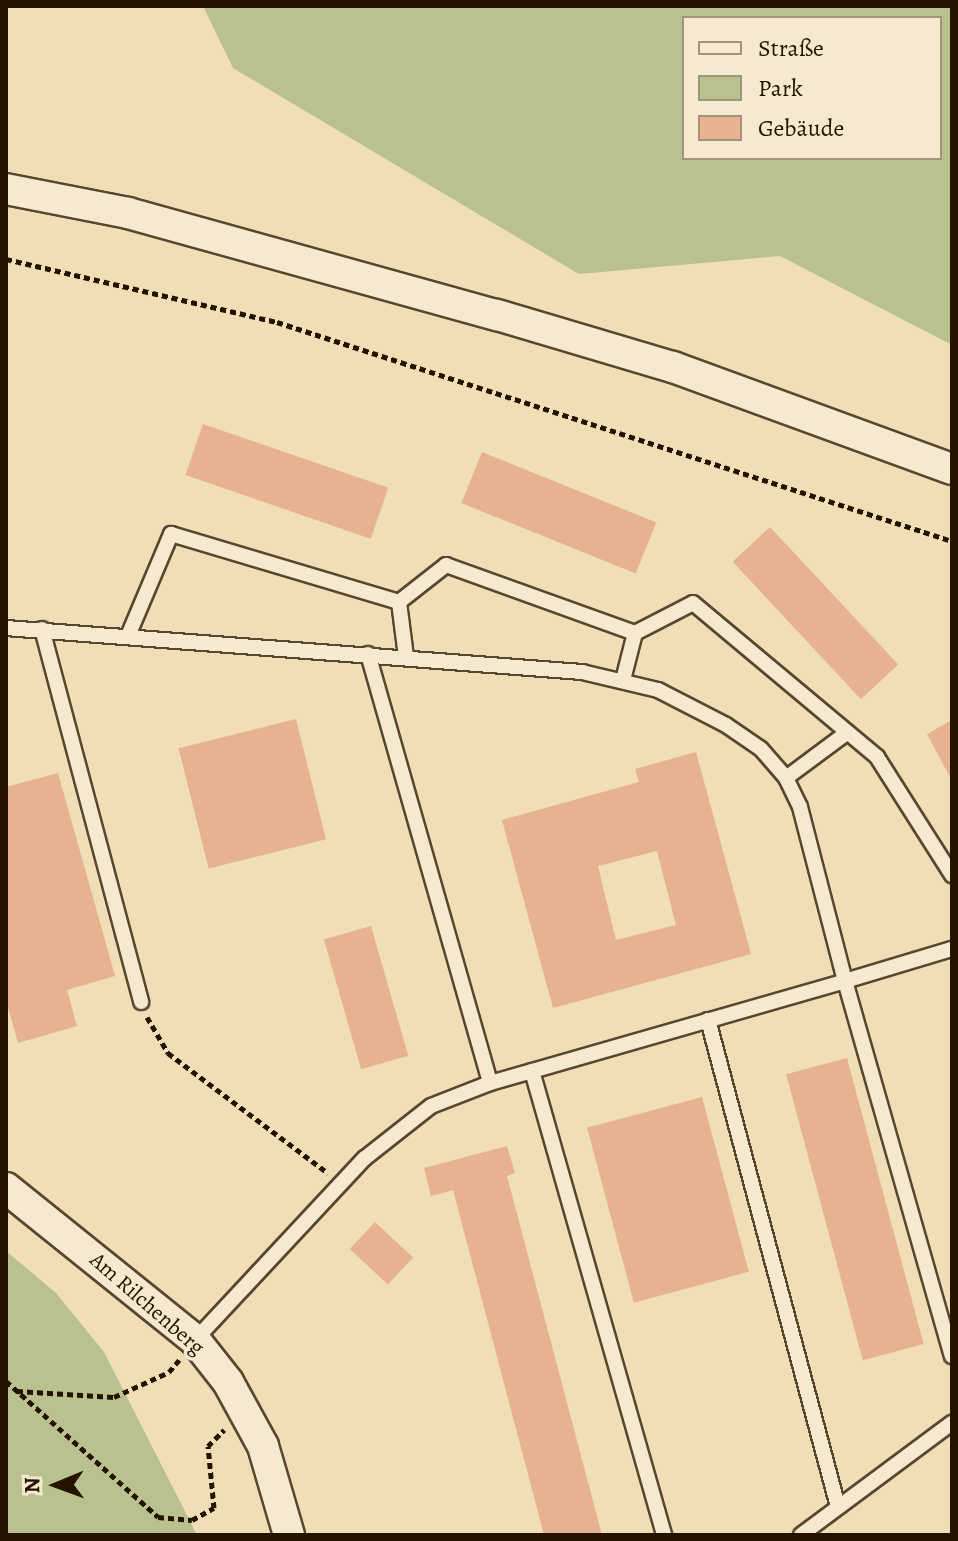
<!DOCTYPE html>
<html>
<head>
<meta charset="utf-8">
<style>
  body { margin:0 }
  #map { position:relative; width:958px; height:1541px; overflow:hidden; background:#f0deb6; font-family:Alegreya,serif }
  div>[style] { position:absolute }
  .green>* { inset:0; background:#b9c18e }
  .building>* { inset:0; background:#e7b28f; transform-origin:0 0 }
  .path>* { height:5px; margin-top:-2.5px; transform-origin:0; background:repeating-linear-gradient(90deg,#251300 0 6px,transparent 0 10px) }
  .roads { filter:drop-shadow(2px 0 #58462e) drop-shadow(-2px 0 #58462e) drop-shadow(0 2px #58462e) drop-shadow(0 -2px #58462e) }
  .lane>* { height:14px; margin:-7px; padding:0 7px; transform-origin:7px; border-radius:7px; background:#f5ead0 }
  .street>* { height:30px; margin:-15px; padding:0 15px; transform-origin:15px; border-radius:15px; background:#f5ead0 }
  span { translate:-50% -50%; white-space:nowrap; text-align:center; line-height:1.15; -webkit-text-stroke:7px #f5ead0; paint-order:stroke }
  .street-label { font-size:22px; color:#251300 }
  .frame { position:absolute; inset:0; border:8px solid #251300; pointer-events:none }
  .legend { position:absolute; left:682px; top:16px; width:260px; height:144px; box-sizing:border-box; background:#f5ead0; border:2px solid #a2947d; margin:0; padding:10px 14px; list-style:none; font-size:24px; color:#251300 }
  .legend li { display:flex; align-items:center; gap:16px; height:40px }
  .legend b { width:40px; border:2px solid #a2947d }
  .north { position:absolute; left:16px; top:1445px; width:80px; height:80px; -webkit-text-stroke:6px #f5ead0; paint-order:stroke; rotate:269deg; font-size:22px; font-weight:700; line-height:32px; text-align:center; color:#251300 }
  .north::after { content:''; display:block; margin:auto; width:28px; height:36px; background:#251300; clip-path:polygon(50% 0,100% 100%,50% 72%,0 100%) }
</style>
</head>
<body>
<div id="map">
  <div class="green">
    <i style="clip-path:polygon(evenodd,203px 6px,952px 6px,952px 345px,780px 256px,579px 274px,233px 68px,203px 6px,684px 18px,940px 18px,940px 158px,684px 158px,684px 18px)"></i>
    <i style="clip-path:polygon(6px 1251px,56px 1293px,104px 1352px,197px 1535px,6px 1535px)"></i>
  </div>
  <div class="building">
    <i style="left:203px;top:424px;width:196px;height:54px;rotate:19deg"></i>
    <i style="left:482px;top:452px;width:188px;height:55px;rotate:22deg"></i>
    <i style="left:770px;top:527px;width:188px;height:51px;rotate:47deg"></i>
    <i style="left:296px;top:719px;width:124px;height:121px;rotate:76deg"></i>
    <i style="clip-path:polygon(952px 720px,952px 781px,927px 734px)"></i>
    <i style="clip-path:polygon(evenodd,696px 752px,751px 954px,553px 1008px,502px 820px,639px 782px,635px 769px,696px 752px,657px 851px,676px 925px,616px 940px,598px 866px,657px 851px)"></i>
    <i style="clip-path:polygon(58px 773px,115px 976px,67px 990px,77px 1026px,18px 1043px,6px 1000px,6px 787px)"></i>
    <i style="left:371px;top:926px;width:135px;height:49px;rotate:74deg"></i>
    <i style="left:847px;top:1058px;width:296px;height:63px;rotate:75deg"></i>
    <i style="left:702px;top:1097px;width:181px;height:119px;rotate:75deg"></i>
    <i style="clip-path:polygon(507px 1146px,515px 1173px,507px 1176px,602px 1535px,544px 1535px,453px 1190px,431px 1196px,424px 1168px)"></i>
    <i style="left:375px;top:1222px;width:52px;height:37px;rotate:43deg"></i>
  </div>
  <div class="path">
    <i style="left:6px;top:259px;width:278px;rotate:13.1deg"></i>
    <i style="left:277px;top:322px;width:710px;rotate:17.98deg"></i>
    <i style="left:147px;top:1017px;width:42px;rotate:59.7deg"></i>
    <i style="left:168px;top:1053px;width:200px;rotate:36.9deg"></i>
    <i style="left:6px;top:1381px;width:204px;rotate:41.8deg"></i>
    <i style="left:158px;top:1517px;width:34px;rotate:5deg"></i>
    <i style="left:192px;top:1520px;width:25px;rotate:-29deg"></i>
    <i style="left:214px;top:1508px;width:62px;rotate:-95.5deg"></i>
    <i style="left:208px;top:1446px;width:23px;rotate:-45deg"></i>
    <i style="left:17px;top:1391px;width:97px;rotate:3.5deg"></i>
    <i style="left:114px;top:1397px;width:60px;rotate:-24.4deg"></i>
    <i style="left:169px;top:1372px;width:16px;rotate:-50deg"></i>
  </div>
  <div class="roads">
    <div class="lane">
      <i style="left:399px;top:602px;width:55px;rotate:82.7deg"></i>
      <i style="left:6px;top:628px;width:578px;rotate:4.37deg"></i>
      <i style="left:582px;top:672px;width:78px;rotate:13.3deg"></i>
      <i style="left:658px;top:690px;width:76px;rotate:27.2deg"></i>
      <i style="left:726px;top:725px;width:42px;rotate:34.4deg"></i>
      <i style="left:761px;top:749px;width:38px;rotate:49deg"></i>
      <i style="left:786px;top:778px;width:32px;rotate:64deg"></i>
      <i style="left:800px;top:807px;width:180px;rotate:75.5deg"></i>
      <i style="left:845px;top:981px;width:112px;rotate:-16.7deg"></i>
      <i style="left:42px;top:629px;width:386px;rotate:75.1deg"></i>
      <i style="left:128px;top:636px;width:111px;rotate:-67.1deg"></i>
      <i style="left:171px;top:534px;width:238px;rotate:16.6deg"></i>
      <i style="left:399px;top:602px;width:60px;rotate:-38.2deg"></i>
      <i style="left:446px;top:565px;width:201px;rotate:19.8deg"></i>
      <i style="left:635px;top:633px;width:65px;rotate:-27.3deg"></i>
      <i style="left:693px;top:603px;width:240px;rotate:39.9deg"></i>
      <i style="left:877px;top:757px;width:140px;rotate:57.6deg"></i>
      <i style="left:368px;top:654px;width:446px;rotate:74.1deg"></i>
      <i style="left:623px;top:680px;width:49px;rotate:-75.7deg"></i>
      <i style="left:786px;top:778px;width:74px;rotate:-36.7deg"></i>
      <i style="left:708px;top:1020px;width:504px;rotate:75.05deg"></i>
      <i style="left:532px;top:1071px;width:482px;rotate:74.1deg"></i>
      <i style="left:195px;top:1340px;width:249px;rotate:-47deg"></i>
      <i style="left:365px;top:1158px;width:84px;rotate:-38.2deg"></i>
      <i style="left:431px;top:1106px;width:63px;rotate:-21.3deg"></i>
      <i style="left:490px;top:1083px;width:369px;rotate:-16deg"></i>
      <i style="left:845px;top:981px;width:390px;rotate:74.1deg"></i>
      <i style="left:801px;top:1535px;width:188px;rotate:-36.6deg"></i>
    </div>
    <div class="street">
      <i style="left:6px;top:189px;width:124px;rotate:11.1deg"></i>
      <i style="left:128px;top:213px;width:383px;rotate:15.5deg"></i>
      <i style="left:497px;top:315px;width:184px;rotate:16.5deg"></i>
      <i style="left:673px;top:367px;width:297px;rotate:20.1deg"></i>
      <i style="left:6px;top:1188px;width:243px;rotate:38.8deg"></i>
      <i style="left:195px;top:1340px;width:53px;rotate:51.8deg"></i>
      <i style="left:228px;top:1382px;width:73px;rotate:61.3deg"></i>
      <i style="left:263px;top:1446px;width:93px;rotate:73.7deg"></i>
    </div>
  </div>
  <div class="street-label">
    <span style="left:147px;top:1304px;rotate:41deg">Am Rilchenberg</span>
  </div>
  <div class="frame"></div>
  <ul class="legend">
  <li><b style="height:10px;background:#f5ead0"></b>Straße</li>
  <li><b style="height:22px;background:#b9c18e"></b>Park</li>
  <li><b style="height:22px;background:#e7b28f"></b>Gebäude</li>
  </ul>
  <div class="north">N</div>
</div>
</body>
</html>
